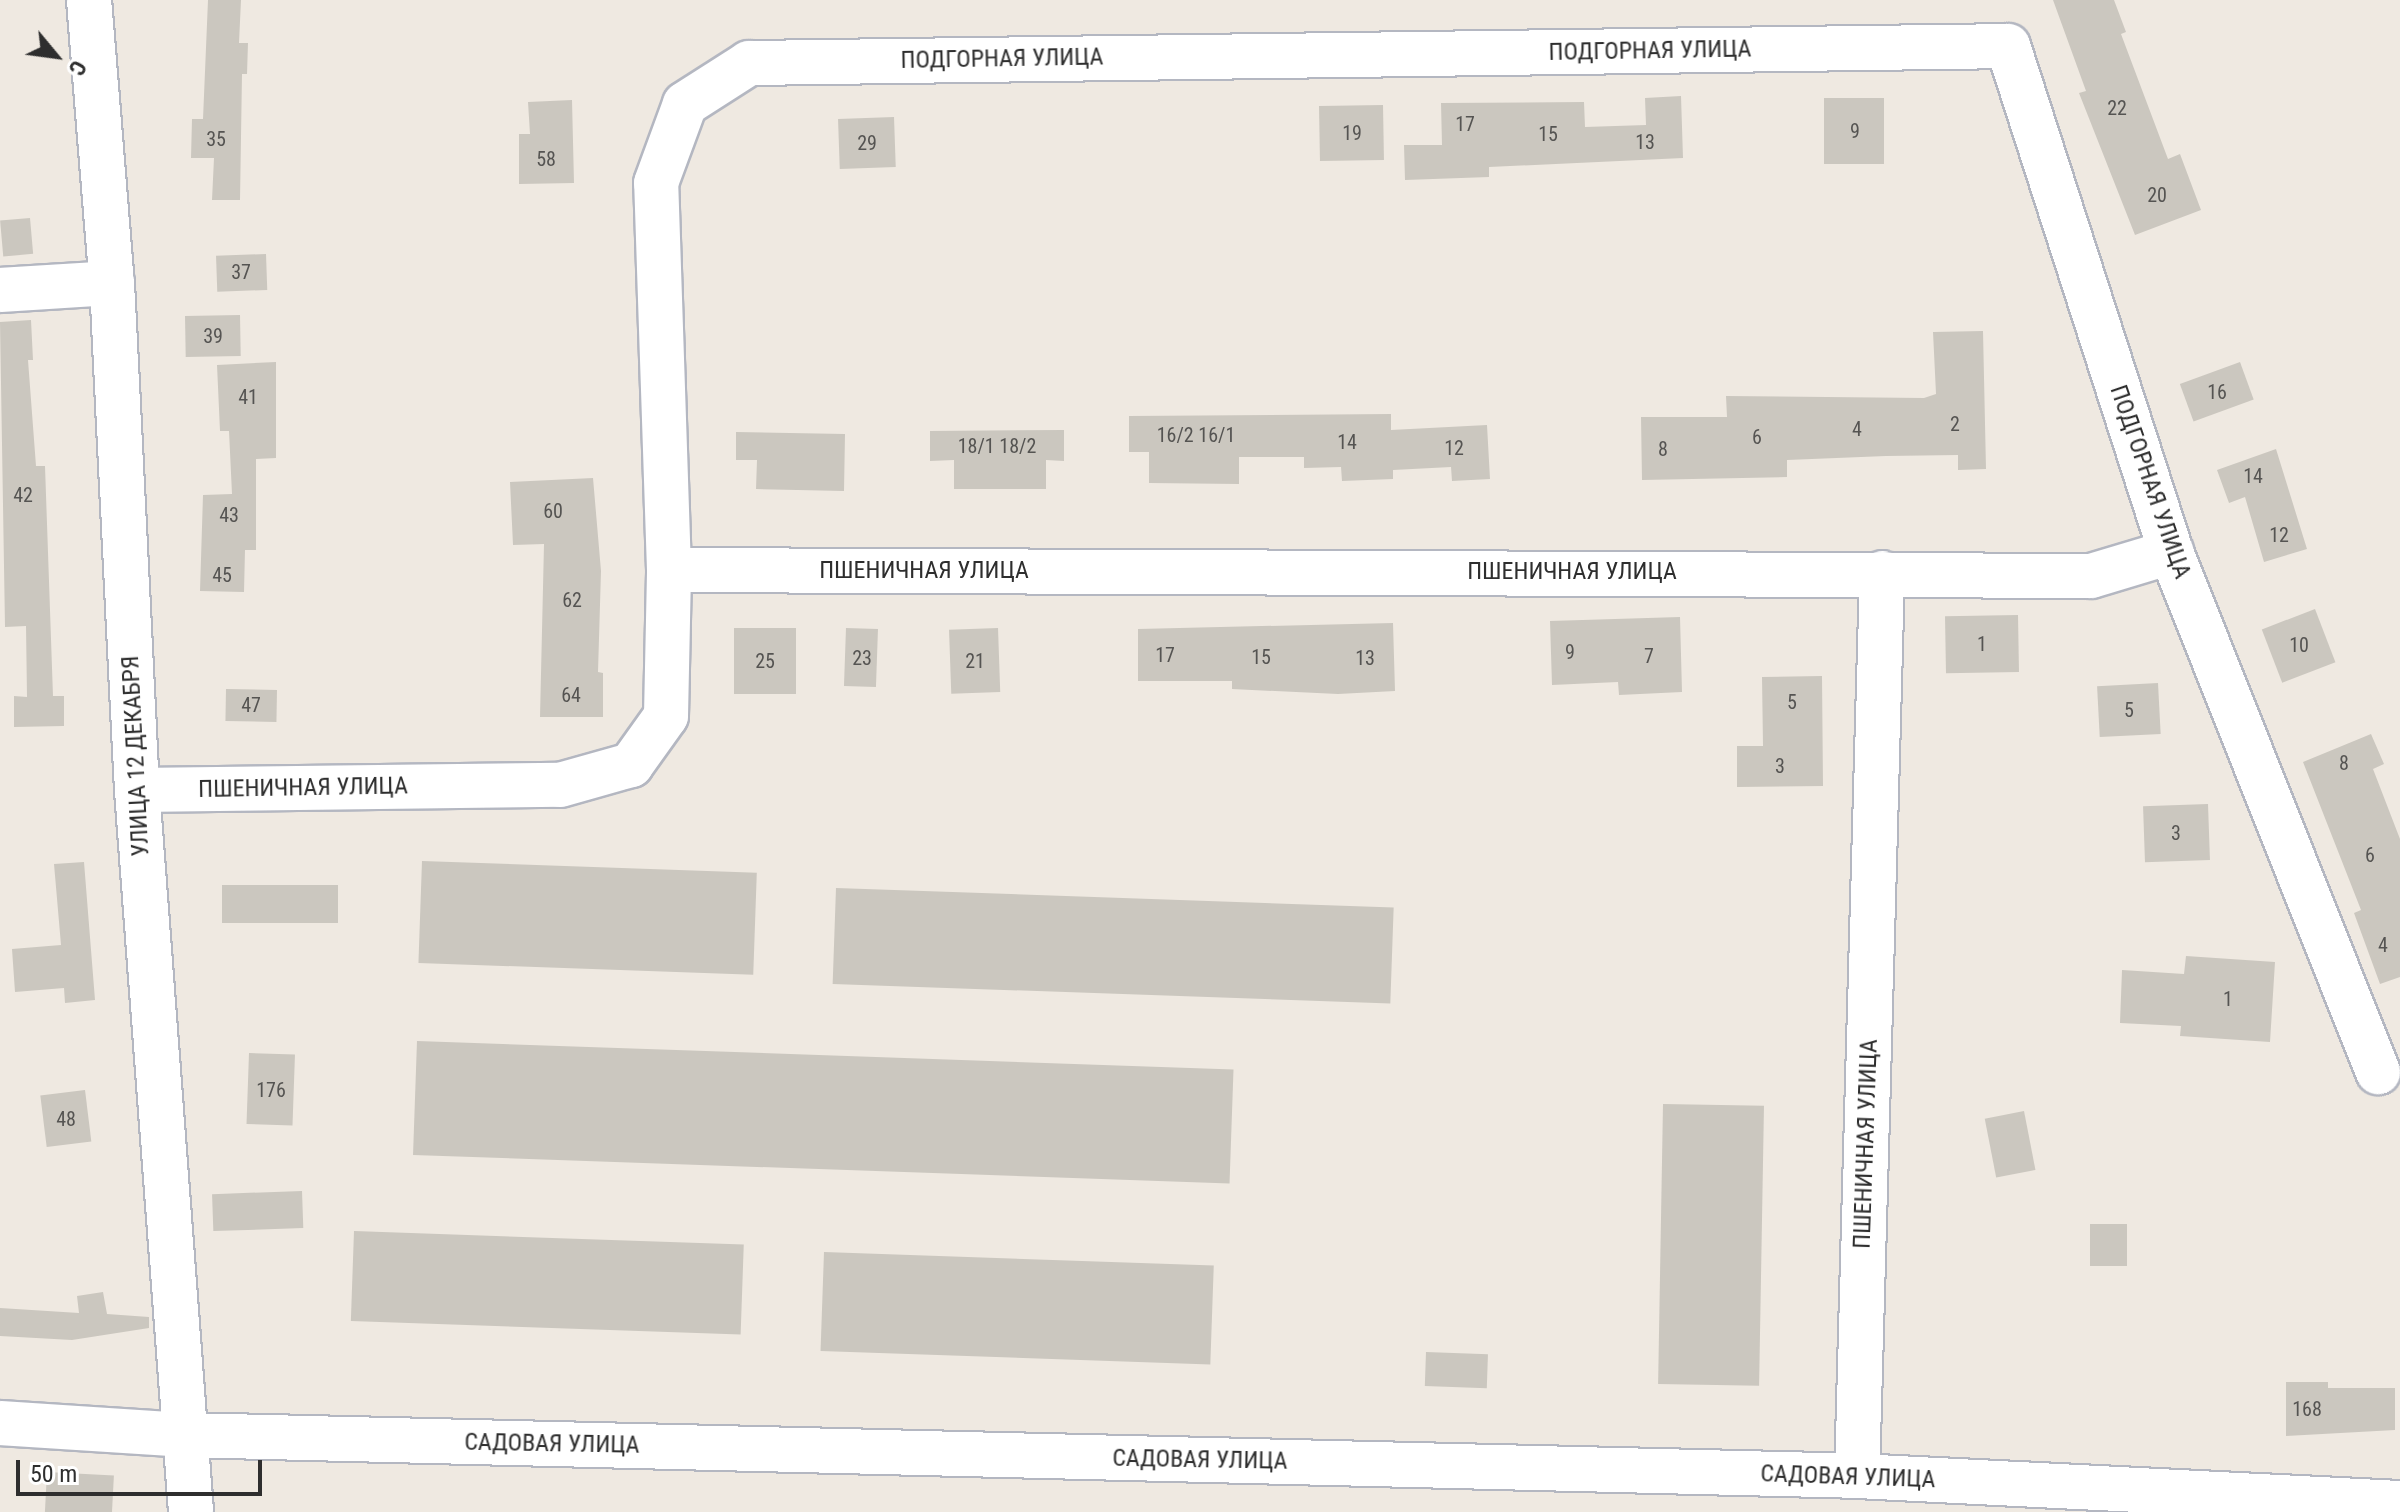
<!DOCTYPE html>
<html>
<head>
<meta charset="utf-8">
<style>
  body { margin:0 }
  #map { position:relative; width:2400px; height:1512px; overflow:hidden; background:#efe9e1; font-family:"Roboto Condensed",sans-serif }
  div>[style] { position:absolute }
  .building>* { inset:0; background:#cbc7bf; transform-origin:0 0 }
  .roads { filter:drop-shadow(2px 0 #b4b7c1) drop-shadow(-2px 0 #b4b7c1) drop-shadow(0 2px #b4b7c1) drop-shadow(0 -2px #b4b7c1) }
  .minor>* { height:44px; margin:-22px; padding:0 22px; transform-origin:22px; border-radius:22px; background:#fff }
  span { translate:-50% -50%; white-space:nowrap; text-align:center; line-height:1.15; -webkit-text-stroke:6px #fff; paint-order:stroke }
  .number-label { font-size:20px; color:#555452 }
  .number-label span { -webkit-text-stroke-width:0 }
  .street-label { font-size:24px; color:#2e2e2e }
  .north { position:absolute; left:16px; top:16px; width:80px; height:80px; -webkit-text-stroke:6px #fff; paint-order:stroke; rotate:119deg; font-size:22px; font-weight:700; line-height:32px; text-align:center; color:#2e2e2e }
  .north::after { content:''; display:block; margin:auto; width:28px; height:36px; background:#2e2e2e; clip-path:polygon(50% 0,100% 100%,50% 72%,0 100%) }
  .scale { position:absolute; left:16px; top:1460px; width:246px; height:36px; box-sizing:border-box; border:4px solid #2e2e2e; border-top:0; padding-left:10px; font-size:24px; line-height:28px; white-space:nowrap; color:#2e2e2e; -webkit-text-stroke:6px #fff; paint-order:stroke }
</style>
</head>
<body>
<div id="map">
  <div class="building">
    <i style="clip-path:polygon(208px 0,241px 0,239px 43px,248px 43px,247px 74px,242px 74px,240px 200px,212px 200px,214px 158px,191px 158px,192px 119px,203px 119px)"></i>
    <i style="clip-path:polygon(2053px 0,2114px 0,2126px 32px,2121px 34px,2168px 159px,2180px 154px,2201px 210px,2135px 235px,2079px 93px,2086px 91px)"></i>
    <i style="clip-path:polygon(1681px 96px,1683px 158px,1489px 167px,1489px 177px,1405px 180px,1404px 145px,1442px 145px,1441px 103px,1584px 102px,1585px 127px,1646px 125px,1645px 98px)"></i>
    <i style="left:1824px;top:98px;width:60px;height:66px"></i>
    <i style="clip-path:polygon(572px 100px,574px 183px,519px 184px,519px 134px,530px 134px,528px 102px)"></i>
    <i style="left:1383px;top:105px;width:55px;height:64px;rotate:89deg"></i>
    <i style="left:894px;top:117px;width:50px;height:56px;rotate:88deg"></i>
    <i style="left:30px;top:218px;width:36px;height:30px;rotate:85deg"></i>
    <i style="left:266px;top:254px;width:36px;height:50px;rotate:88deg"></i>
    <i style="left:240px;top:315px;width:41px;height:55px;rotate:89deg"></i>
    <i style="clip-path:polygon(31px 320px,33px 360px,28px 360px,36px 466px,45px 466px,53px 696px,64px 696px,64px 726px,14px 727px,14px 696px,27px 697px,26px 626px,5px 627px,0 322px)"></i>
    <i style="clip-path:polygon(1983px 331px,1986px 469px,1958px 470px,1958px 455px,1886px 456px,1787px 460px,1787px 477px,1642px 480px,1641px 417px,1727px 417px,1726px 396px,1924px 398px,1936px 394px,1933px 332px)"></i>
    <i style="clip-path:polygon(276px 362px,276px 458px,256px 459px,256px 550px,245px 550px,244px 592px,200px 591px,203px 495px,232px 494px,229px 431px,220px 431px,217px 365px)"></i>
    <i style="left:2240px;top:362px;width:40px;height:64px;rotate:70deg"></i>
    <i style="clip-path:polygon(1391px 414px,1391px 430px,1487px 425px,1490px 479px,1452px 481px,1451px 467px,1393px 470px,1393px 479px,1342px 481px,1341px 467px,1304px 468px,1304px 457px,1239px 457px,1239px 484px,1149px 483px,1149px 452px,1129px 452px,1129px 416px)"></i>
    <i style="clip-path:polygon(1064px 430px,1064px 461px,1046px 460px,1046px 489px,954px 489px,954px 460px,930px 461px,930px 431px)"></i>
    <i style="clip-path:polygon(736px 432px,845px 434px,844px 491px,756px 489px,757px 460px,736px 460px)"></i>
    <i style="clip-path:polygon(2276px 449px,2307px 549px,2264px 562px,2245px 497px,2229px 503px,2217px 470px)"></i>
    <i style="clip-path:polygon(593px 478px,601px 571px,598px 672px,603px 673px,603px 717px,540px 717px,544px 544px,513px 545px,510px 482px)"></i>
    <i style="left:2315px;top:609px;width:57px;height:57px;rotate:69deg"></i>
    <i style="left:2018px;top:615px;width:57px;height:73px;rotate:89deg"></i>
    <i style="clip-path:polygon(1680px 617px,1682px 692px,1619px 695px,1618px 682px,1552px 685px,1550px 621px)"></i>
    <i style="clip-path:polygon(1393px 623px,1395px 691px,1338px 694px,1232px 689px,1232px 681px,1138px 681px,1138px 629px)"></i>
    <i style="left:796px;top:628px;width:66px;height:62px;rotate:90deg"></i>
    <i style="left:846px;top:628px;width:32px;height:58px;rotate:2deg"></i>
    <i style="left:998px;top:628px;width:64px;height:49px;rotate:88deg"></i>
    <i style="clip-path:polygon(1822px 676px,1823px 786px,1737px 787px,1737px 746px,1763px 746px,1762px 677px)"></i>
    <i style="left:2158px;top:683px;width:51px;height:61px;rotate:87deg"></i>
    <i style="left:226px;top:689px;width:51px;height:32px;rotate:1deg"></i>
    <i style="clip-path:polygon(2371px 734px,2384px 764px,2373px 769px,2400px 839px,2400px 977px,2380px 984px,2354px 913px,2361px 910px,2303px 762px)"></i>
    <i style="left:2208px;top:804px;width:56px;height:65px;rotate:88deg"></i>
    <i style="left:422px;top:861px;width:335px;height:102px;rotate:2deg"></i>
    <i style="clip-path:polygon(84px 862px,95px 1000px,65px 1003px,64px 988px,15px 992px,12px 949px,61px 945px,54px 864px)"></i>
    <i style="left:338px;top:885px;width:38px;height:116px;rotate:90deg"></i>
    <i style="left:836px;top:888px;width:558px;height:96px;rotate:2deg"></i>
    <i style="clip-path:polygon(2186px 956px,2275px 962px,2270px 1042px,2180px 1036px,2181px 1026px,2120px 1023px,2122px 970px,2184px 974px)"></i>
    <i style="left:417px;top:1041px;width:817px;height:114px;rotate:2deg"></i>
    <i style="left:249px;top:1053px;width:46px;height:71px;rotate:2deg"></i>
    <i style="left:85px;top:1090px;width:52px;height:45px;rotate:83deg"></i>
    <i style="left:1663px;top:1104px;width:101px;height:280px;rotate:1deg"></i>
    <i style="left:2024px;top:1111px;width:60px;height:40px;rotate:79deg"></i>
    <i style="left:302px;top:1191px;width:37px;height:90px;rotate:88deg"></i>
    <i style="left:2090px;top:1224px;width:37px;height:42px"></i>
    <i style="left:354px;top:1231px;width:390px;height:90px;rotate:2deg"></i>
    <i style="left:824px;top:1252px;width:390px;height:99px;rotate:2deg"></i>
    <i style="clip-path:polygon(103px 1292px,107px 1314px,149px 1317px,149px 1328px,72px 1340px,0 1336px,0 1308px,79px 1313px,77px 1296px)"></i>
    <i style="left:1426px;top:1352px;width:62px;height:34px;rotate:2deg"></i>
    <i style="clip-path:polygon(2286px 1382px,2328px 1382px,2328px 1388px,2395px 1388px,2395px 1430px,2286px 1436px)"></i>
    <i style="left:47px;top:1472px;width:67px;height:40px;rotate:3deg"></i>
  </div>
  <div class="roads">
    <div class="minor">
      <i style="left:89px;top:0;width:284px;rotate:85.4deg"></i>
      <i style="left:112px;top:283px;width:508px;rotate:87.18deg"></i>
      <i style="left:137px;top:790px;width:724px;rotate:85.72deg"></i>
      <i style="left:0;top:290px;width:112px;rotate:-3.6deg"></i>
      <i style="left:669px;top:570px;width:387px;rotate:-91.9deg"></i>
      <i style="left:656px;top:183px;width:84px;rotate:-69.8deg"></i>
      <i style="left:685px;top:104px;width:76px;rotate:-32.6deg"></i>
      <i style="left:749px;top:63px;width:1259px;rotate:-0.77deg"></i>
      <i style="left:2008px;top:46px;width:532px;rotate:72.14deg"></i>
      <i style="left:2171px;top:552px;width:560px;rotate:68.29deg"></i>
      <i style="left:137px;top:790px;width:423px;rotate:-0.7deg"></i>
      <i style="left:560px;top:785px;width:74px;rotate:-15.7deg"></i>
      <i style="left:631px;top:765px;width:60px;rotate:-54.5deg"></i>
      <i style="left:666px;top:716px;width:146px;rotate:-88.8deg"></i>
      <i style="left:669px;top:570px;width:1422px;rotate:0.24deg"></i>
      <i style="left:2091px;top:576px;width:84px;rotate:-16.7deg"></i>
      <i style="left:0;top:1423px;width:185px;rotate:3.7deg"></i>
      <i style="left:185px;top:1435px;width:1673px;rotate:1.4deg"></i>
      <i style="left:1857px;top:1476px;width:544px;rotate:2.85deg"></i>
      <i style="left:1857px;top:1476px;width:903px;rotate:-88.41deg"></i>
    </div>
  </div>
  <div class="number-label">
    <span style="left:2117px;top:108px">22</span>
    <span style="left:1465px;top:124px">17</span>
    <span style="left:1855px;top:131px">9</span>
    <span style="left:1352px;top:133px">19</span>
    <span style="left:1548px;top:134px">15</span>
    <span style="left:216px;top:139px">35</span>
    <span style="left:1645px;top:142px">13</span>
    <span style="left:867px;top:143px">29</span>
    <span style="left:546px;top:159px">58</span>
    <span style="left:2157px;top:195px">20</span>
    <span style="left:241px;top:272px">37</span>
    <span style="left:213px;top:336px">39</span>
    <span style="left:2217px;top:392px">16</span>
    <span style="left:248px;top:397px">41</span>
    <span style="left:1955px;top:424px">2</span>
    <span style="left:1857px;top:429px">4</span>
    <span style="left:1196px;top:435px">16/2 16/1</span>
    <span style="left:1757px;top:437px">6</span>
    <span style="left:1347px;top:442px">14</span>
    <span style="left:997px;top:446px">18/1 18/2</span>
    <span style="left:1454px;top:448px">12</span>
    <span style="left:1663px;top:449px">8</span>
    <span style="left:2253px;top:476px">14</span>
    <span style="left:23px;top:495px">42</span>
    <span style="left:553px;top:511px">60</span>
    <span style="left:229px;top:515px">43</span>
    <span style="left:2279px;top:535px">12</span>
    <span style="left:222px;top:575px">45</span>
    <span style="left:572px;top:600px">62</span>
    <span style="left:1982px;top:644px">1</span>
    <span style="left:2299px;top:645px">10</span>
    <span style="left:1570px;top:652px">9</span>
    <span style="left:1165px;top:655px">17</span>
    <span style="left:1649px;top:656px">7</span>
    <span style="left:1261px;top:657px">15</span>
    <span style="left:862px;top:658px">23</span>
    <span style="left:1365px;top:658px">13</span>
    <span style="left:765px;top:661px">25</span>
    <span style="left:975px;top:661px">21</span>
    <span style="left:571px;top:695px">64</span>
    <span style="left:1792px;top:702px">5</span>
    <span style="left:251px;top:705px">47</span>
    <span style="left:2129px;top:710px">5</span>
    <span style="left:2344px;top:763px">8</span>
    <span style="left:1780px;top:766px">3</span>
    <span style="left:2176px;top:833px">3</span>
    <span style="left:2370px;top:855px">6</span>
    <span style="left:2383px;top:945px">4</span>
    <span style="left:2228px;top:999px">1</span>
    <span style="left:271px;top:1090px">176</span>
    <span style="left:66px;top:1119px">48</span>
    <span style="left:2307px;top:1409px">168</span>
  </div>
  <div class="street-label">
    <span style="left:1650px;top:51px;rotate:-1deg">ПОДГОРНАЯ УЛИЦА</span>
    <span style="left:1002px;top:59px;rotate:-1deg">ПОДГОРНАЯ УЛИЦА</span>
    <span style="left:2150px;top:482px;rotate:71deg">ПОДГОРНАЯ УЛИЦА</span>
    <span style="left:924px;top:571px">ПШЕНИЧНАЯ УЛИЦА</span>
    <span style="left:1572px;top:572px">ПШЕНИЧНАЯ УЛИЦА</span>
    <span style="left:136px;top:756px;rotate:-93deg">УЛИЦА 12 ДЕКАБРЯ</span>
    <span style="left:303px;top:788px;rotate:-1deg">ПШЕНИЧНАЯ УЛИЦА</span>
    <span style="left:1866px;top:1144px;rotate:-88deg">ПШЕНИЧНАЯ УЛИЦА</span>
    <span style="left:552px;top:1444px;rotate:1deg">САДОВАЯ УЛИЦА</span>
    <span style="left:1200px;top:1460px;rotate:1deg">САДОВАЯ УЛИЦА</span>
    <span style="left:1848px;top:1477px;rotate:2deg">САДОВАЯ УЛИЦА</span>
  </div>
  <div class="north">С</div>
  <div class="scale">50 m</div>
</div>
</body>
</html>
